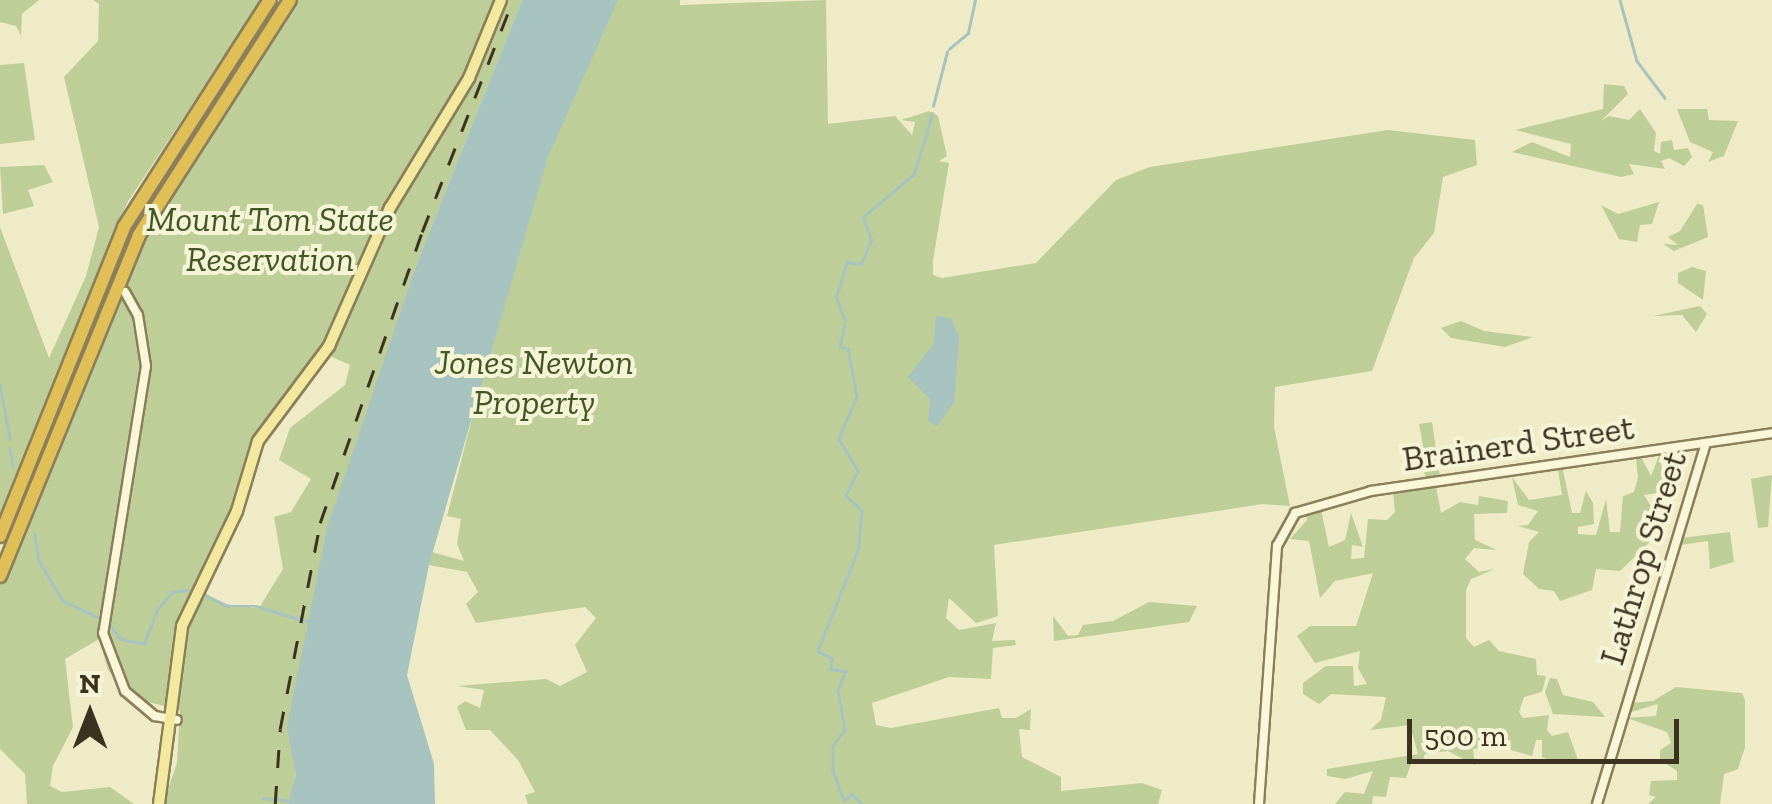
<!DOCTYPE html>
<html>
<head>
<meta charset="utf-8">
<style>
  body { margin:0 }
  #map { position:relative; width:1772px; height:804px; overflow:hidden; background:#efebc6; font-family:"Zilla Slab",serif }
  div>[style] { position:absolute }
  .green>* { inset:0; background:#bdce99 }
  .water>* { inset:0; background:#a7c3c0 }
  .stream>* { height:2.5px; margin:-1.25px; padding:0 1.25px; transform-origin:1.25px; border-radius:1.25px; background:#a7c3c0 }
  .roads { filter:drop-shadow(2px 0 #8b7e5b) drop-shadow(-2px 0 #8b7e5b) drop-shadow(0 2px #8b7e5b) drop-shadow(0 -2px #8b7e5b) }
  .tertiary>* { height:8px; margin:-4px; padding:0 4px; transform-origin:4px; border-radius:4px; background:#faf7d9 }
  .primary>* { height:10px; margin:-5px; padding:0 5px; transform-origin:5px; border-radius:5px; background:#f3e99e }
  .motorway>* { height:12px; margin:-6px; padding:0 6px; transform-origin:6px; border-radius:6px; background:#dfbf56 }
  .rail>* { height:2.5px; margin-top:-1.25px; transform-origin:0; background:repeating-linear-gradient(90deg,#3b321f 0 18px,transparent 0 36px) }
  span { translate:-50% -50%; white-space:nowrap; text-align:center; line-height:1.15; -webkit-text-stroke:8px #f6f4d6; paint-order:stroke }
  .park-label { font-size:35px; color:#415825; font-style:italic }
  .street-label { font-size:35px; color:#3b321f }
  .north { position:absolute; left:40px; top:664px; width:100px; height:100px; -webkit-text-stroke:8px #f6f4d6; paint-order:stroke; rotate:0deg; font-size:28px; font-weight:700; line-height:40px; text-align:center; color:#3b321f }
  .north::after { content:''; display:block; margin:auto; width:35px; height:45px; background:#3b321f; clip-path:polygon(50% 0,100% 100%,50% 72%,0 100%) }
  .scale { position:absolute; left:1407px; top:719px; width:272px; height:45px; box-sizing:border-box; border:5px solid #3b321f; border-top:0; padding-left:12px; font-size:30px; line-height:35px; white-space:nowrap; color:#3b321f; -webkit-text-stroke:8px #f6f4d6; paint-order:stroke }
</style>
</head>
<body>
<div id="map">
  <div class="green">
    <i style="clip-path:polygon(0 0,39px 0,22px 14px,21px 36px,16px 26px,0 22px)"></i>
    <i style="clip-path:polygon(93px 0,261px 0,127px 203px,0 514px,0 227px,49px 358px,86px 276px,99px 227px,64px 77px,98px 41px,99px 4px)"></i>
    <i style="clip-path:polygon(evenodd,294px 0,522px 0,417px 263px,325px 540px,294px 695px,296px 793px,288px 804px,163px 804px,177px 763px,180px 710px,129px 697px,108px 670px,99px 639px,65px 659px,73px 727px,53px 766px,50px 786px,62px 792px,110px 787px,134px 804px,27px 804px,25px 774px,0 749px,0 584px,125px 281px,173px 184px,294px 0,328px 355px,350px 365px,345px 385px,290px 428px,279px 460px,311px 479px,291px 512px,274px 517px,283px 569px,259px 608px,223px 604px,199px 589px,244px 506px,260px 439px,328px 355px)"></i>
    <i style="clip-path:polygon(604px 0,680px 0,680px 5px,826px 0,828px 124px,895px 116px,912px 135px,915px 122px,901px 120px,929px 111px,938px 116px,947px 156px,939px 161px,949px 163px,933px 261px,933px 275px,942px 278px,1036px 263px,1116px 180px,1150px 167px,1388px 130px,1475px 140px,1477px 165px,1443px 177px,1434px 233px,1414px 258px,1372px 371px,1275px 387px,1274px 427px,1290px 506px,1263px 504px,994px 545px,998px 616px,976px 623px,949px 598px,946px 618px,959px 630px,996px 623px,992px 641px,1015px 640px,1016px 645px,993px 648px,991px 679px,949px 677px,872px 703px,876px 725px,891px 728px,999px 708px,1002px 718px,1016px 718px,1031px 709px,1030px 730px,1019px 729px,1022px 757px,1061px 777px,1061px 791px,1142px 783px,1162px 790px,1158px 804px,528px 804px,525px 795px,535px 792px,518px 760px,490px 730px,466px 730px,457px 707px,465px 701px,480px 708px,484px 690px,457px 686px,546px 679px,560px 686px,587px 672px,575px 645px,596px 618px,585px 607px,476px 623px,466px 604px,478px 592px,467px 572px,429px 565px,432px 552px,464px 561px,457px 544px,461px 519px,447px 516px,547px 126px)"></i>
    <i style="clip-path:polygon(24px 63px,35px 140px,0 144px,0 65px)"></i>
    <i style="clip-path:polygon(1604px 84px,1624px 86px,1628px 94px,1601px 121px,1609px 116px,1629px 120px,1640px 109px,1656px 133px,1654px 151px,1660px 154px,1661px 142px,1672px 140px,1674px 150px,1688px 148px,1692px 157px,1684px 166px,1669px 158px,1661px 161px,1665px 169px,1629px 164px,1634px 174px,1621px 177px,1512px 152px,1532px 142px,1570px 157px,1571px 144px,1515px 130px,1603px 109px)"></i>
    <i style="clip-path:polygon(1677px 109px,1707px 109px,1709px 120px,1738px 121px,1724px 156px,1708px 162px,1713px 152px,1690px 142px)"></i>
    <i style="clip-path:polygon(44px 165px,53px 182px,28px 190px,34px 206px,3px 214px,0 167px)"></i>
    <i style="clip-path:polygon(1659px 202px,1652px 224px,1640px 225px,1637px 242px,1619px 239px,1601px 205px,1618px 214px)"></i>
    <i style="clip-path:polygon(1697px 204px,1703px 205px,1708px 237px,1674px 251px,1663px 244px,1678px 245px,1668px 237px,1680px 231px)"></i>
    <i style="clip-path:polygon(1692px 267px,1706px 271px,1703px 300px,1678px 283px,1678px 273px)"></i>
    <i style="clip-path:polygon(1700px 306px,1707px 314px,1696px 332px,1682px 315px,1653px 316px)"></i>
    <i style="clip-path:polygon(1461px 321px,1484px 331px,1533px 337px,1505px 347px,1451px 338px,1441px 328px)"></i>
    <i style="clip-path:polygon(1432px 422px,1440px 477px,1427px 479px,1415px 455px,1423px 445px,1419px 424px)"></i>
    <i style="clip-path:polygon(1660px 453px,1664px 492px,1644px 495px,1653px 509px,1643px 520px,1649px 543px,1620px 571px,1596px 569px,1592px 590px,1560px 601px,1554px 591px,1539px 589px,1523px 574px,1529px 542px,1539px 532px,1518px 526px,1528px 525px,1538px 511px,1518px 505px,1512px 477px,1529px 500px,1562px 495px,1558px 470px,1563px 470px,1572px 513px,1580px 513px,1586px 491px,1593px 503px,1594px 524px,1578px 527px,1578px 534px,1596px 535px,1606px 499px,1610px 532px,1620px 532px,1623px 496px,1634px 492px,1638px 478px,1636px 459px,1641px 457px,1651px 476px)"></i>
    <i style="clip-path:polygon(1772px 475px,1768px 527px,1758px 528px,1751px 479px)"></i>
    <i style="clip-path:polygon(1436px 486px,1441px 513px,1460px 502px,1478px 505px,1479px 496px,1508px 501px,1507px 513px,1474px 514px,1475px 540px,1497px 550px,1474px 548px,1465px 559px,1479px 572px,1495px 569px,1471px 579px,1466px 590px,1466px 638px,1474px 647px,1489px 640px,1499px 651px,1536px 659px,1537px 675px,1546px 676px,1542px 692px,1524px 697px,1519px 712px,1523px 718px,1549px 715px,1547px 730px,1552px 736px,1568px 732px,1578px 760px,1558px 764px,1542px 757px,1542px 740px,1536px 740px,1532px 756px,1496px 746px,1473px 749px,1475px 765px,1448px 751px,1425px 754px,1422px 763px,1411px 764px,1406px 778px,1390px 777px,1386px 797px,1373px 796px,1372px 804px,1335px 804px,1345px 792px,1364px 794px,1373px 771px,1345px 779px,1327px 776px,1327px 769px,1418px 754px,1410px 725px,1370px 730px,1381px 720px,1386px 697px,1331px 694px,1319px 704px,1303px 694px,1303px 683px,1326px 666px,1353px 666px,1354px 686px,1367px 684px,1358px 668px,1360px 651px,1315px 663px,1297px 636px,1310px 626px,1356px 626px,1373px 573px,1335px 581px,1320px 598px,1309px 541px,1290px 539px,1307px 520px,1305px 510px,1320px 505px,1329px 547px,1345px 540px,1351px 513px,1363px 547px,1352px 545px,1351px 559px,1364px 558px,1368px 519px,1387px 520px,1395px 512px,1393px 492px)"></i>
    <i style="clip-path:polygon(1730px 532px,1734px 562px,1710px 569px,1708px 541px,1680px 545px,1681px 538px)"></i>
    <i style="clip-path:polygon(1149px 602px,1197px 606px,1189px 622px,1054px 641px,1053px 616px,1068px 636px,1078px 635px,1083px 625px,1113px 621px)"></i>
    <i style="clip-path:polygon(1550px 678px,1557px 679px,1563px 695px,1593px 702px,1605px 717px,1553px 714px,1545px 692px)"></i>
    <i style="clip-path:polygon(1676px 687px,1742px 693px,1745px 700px,1745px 747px,1738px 769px,1724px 774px,1720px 804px,1648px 804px,1656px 797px,1649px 795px,1651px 781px,1677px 780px,1677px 771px,1660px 760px,1660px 750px,1671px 743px,1667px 732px,1627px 718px,1656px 716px,1658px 704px,1631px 712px,1632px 703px,1653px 701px)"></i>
  </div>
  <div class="water">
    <i style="clip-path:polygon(522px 0,618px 0,548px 157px,429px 565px,407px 675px,434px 764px,435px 804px,288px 804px,296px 775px,287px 727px,327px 528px,417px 263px)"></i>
    <i style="clip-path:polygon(936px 316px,951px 318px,959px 338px,954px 402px,937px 426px,928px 421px,930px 399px,908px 377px,934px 343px)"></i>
  </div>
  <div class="stream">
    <i style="left:1620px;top:0;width:63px;rotate:74.4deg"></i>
    <i style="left:1637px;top:61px;width:46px;rotate:52.9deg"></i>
    <i style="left:949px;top:49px;width:25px;rotate:-40deg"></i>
    <i style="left:968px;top:33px;width:34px;rotate:-78deg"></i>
    <i style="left:933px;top:106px;width:56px;rotate:-75.5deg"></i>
    <i style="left:845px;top:321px;width:26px;rotate:-111deg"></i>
    <i style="left:836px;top:297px;width:37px;rotate:-73deg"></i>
    <i style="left:847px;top:262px;width:14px;rotate:8deg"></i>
    <i style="left:861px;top:264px;width:26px;rotate:-67deg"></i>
    <i style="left:871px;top:240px;width:24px;rotate:-109deg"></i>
    <i style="left:863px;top:217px;width:67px;rotate:-40.1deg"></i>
    <i style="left:914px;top:174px;width:63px;rotate:-73.3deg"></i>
    <i style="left:845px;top:325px;width:22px;rotate:103deg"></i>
    <i style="left:840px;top:346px;width:9px;rotate:21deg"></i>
    <i style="left:848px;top:349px;width:49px;rotate:79.4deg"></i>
    <i style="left:857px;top:397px;width:46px;rotate:113.2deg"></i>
    <i style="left:839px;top:439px;width:37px;rotate:59deg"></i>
    <i style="left:858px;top:471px;width:28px;rotate:116deg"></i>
    <i style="left:846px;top:496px;width:21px;rotate:41deg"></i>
    <i style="left:862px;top:510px;width:38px;rotate:95deg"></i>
    <i style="left:859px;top:548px;width:111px;rotate:111.7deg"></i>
    <i style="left:818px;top:651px;width:16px;rotate:27deg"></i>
    <i style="left:832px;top:658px;width:11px;rotate:95deg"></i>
    <i style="left:831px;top:669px;width:15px;rotate:8deg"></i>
    <i style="left:846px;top:671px;width:21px;rotate:113deg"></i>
    <i style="left:838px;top:690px;width:41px;rotate:80.1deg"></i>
    <i style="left:845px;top:730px;width:20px;rotate:127deg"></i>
    <i style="left:833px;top:746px;width:25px;rotate:90deg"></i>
    <i style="left:833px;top:771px;width:31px;rotate:69deg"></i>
    <i style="left:844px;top:800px;width:10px;rotate:-37deg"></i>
    <i style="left:852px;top:794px;width:14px;rotate:45deg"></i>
    <i style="left:0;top:384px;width:55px;rotate:79.5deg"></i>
    <i style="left:10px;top:448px;width:19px;rotate:81deg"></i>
    <i style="left:35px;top:534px;width:27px;rotate:82deg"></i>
    <i style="left:39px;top:561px;width:47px;rotate:59deg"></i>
    <i style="left:63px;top:601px;width:38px;rotate:25deg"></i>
    <i style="left:203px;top:594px;width:28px;rotate:26deg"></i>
    <i style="left:228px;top:606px;width:28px"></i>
    <i style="left:256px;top:606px;width:55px;rotate:16.8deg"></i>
    <i style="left:109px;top:624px;width:19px;rotate:51deg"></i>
    <i style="left:121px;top:639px;width:24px;rotate:12deg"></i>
    <i style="left:144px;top:644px;width:36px;rotate:-69deg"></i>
    <i style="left:157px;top:610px;width:23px;rotate:-50deg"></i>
    <i style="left:172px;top:592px;width:16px;rotate:-7deg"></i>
    <i style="left:263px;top:798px;width:9px;rotate:6deg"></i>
    <i style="left:277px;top:799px;width:13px;rotate:9deg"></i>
  </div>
  <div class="roads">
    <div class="tertiary">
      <i style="left:125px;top:292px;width:26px;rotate:61deg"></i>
      <i style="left:138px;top:315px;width:52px;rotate:81.1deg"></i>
      <i style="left:146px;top:366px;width:270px;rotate:99.1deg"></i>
      <i style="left:103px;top:633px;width:62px;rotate:69.2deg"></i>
      <i style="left:125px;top:691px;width:39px;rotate:40deg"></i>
      <i style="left:155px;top:716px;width:22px;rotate:10deg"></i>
      <i style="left:1259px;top:804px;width:259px;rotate:-86deg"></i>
      <i style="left:1277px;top:546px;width:38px;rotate:-61deg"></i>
      <i style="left:1295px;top:513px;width:79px;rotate:-16.1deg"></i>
      <i style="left:1371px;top:491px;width:405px;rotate:-8.2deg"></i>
      <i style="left:1597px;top:804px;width:376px;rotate:-73.2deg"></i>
    </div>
    <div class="primary">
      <i style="left:159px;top:804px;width:179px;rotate:-82.6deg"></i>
      <i style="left:182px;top:626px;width:127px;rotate:-64.4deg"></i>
      <i style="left:237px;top:511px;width:73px;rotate:-73.3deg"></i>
      <i style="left:258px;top:441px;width:119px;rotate:-53.2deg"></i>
      <i style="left:329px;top:346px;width:151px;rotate:-66.2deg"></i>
      <i style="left:390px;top:208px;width:152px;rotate:-58.7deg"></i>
      <i style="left:469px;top:78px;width:84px;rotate:-67.7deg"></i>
    </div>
    <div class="motorway">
      <i style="left:0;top:536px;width:333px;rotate:-68.1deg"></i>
      <i style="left:124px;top:227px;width:270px;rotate:-57.3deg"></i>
      <i style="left:0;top:576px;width:368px;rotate:-67.8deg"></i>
      <i style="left:139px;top:235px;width:279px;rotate:-57.3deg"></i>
    </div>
  </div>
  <div class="rail">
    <i style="left:275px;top:804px;width:75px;rotate:-86.2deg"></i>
    <i style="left:280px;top:729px;width:210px;rotate:-79deg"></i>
    <i style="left:320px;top:523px;width:308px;rotate:-70.7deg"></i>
    <i style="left:422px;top:232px;width:249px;rotate:-68.6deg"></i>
  </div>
  <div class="park-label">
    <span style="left:270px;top:239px">Mount Tom State<br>Reservation</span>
    <span style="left:534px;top:382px">Jones Newton<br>Property</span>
  </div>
  <div class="street-label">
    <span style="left:1518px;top:443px;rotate:-8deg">Brainerd Street</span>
    <span style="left:1643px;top:558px;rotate:-73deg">Lathrop Street</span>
  </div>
  <div class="north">N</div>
  <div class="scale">500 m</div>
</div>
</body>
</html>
